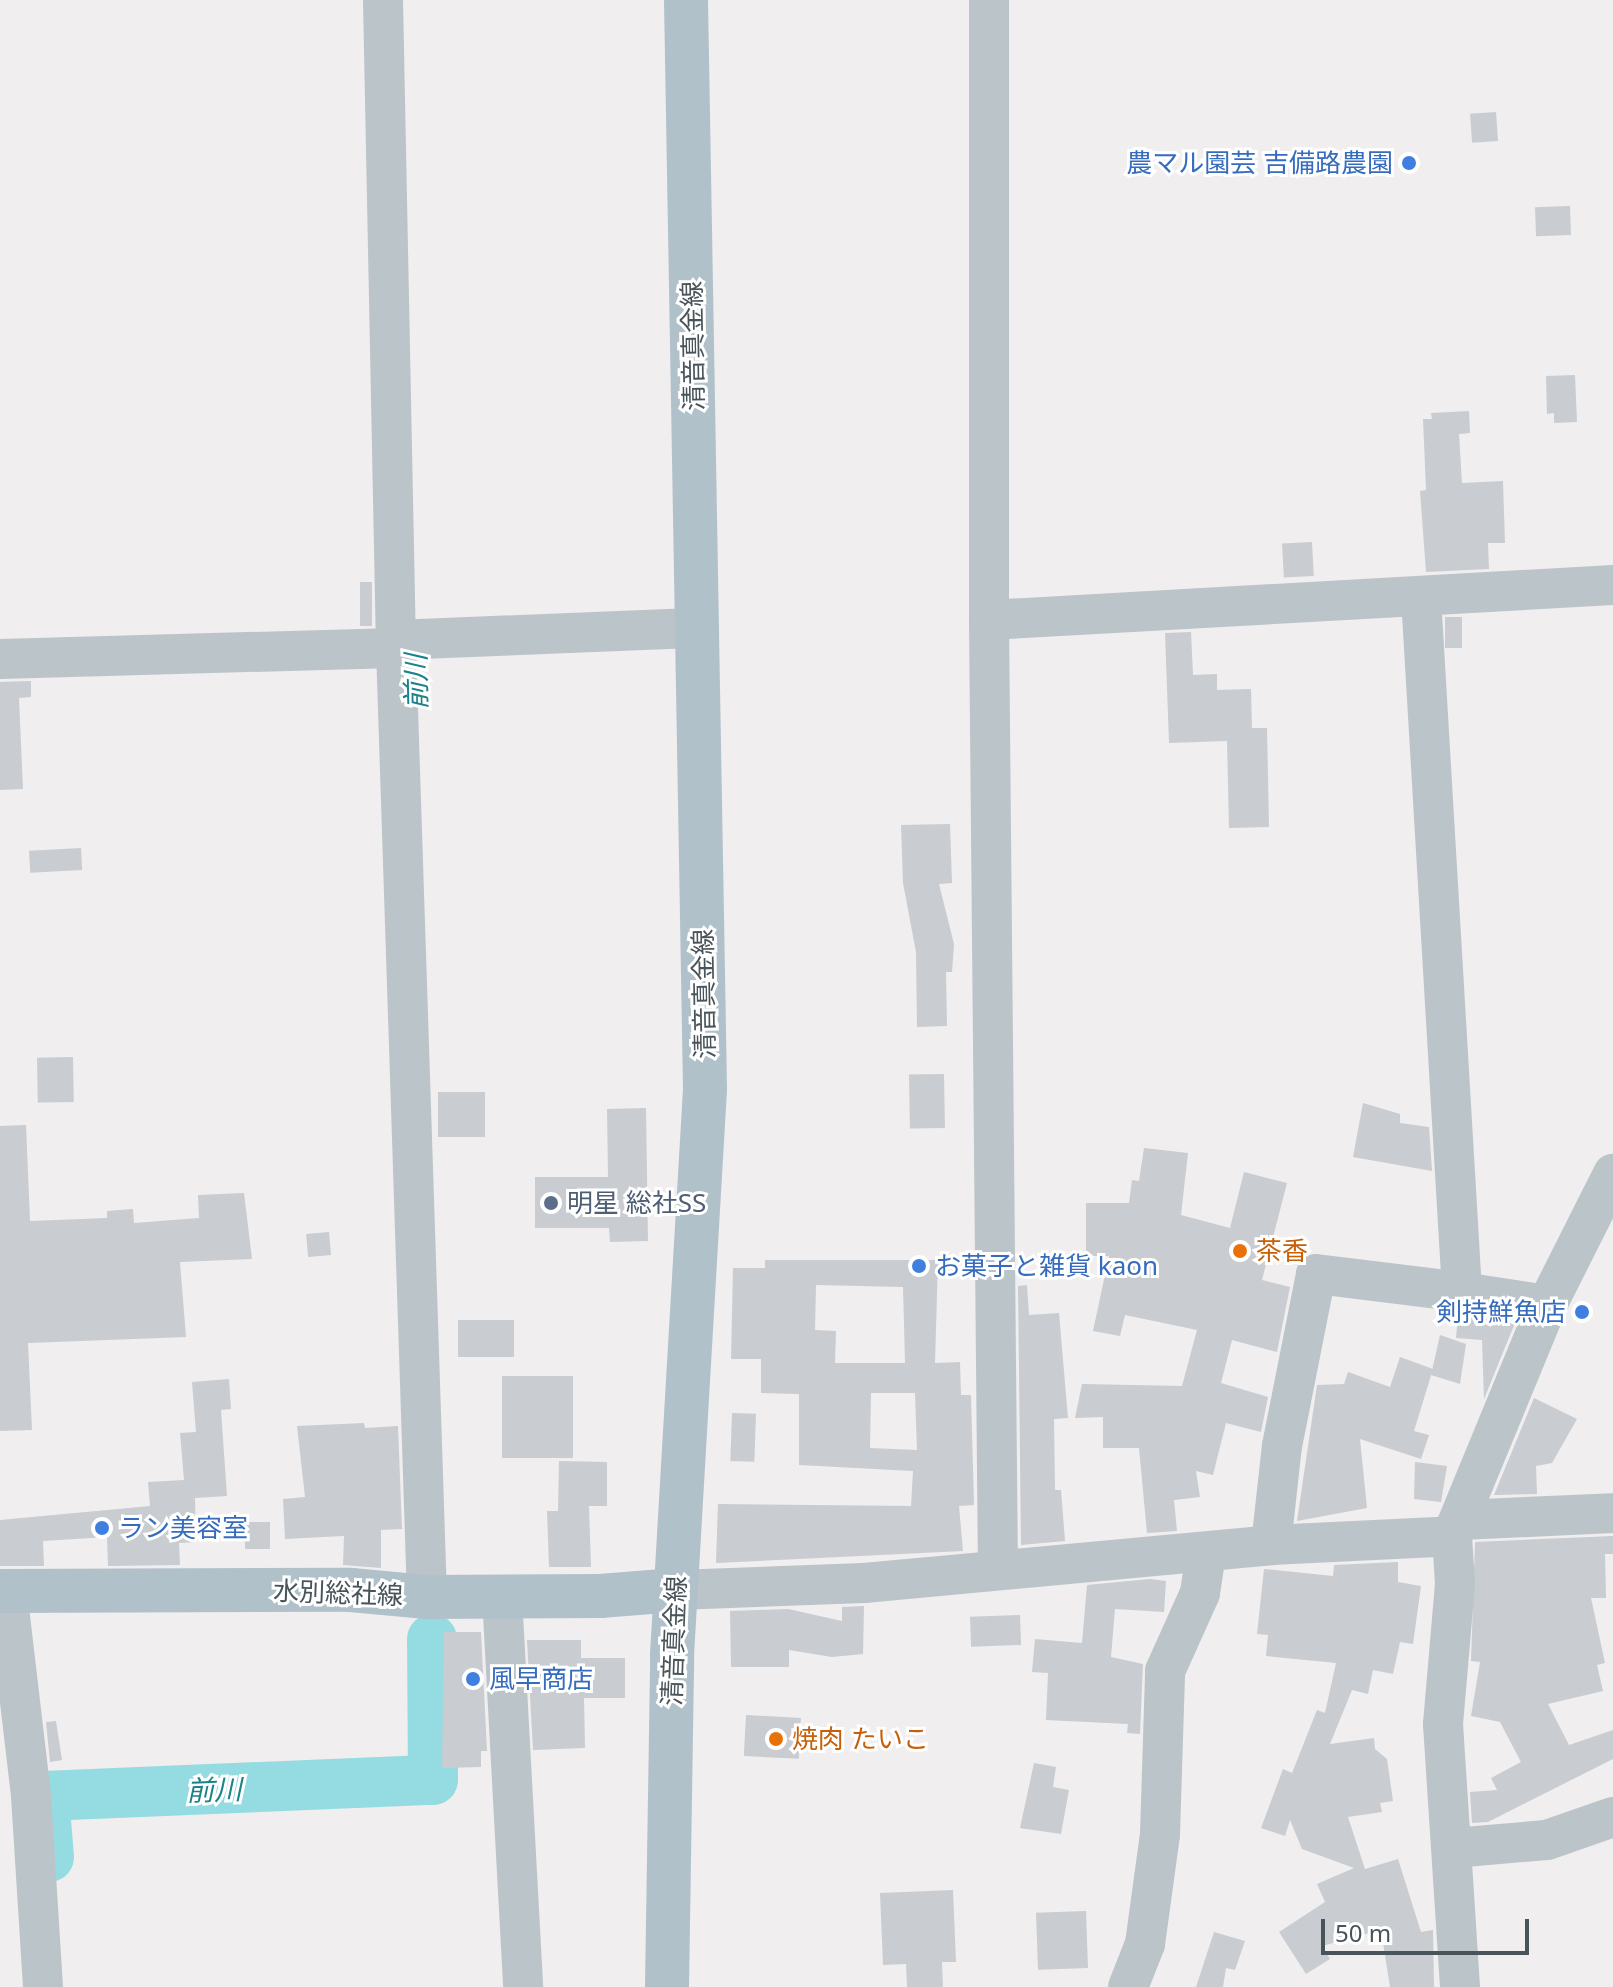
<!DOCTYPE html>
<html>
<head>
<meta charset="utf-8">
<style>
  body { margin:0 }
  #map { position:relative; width:1613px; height:1987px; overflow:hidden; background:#f0eeee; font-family:"Noto Sans","Noto Sans JP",sans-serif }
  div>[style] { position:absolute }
  .river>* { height:50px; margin:-25px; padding:0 25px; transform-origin:25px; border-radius:25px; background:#94dce1 }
  .building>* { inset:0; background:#c9ccd0; transform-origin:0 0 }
  .minor>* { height:40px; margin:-20px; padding:0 20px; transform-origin:20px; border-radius:20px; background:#bbc4c9 }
  .major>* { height:44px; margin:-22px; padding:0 22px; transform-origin:22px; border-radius:22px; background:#b1c1ca }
  .dots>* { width:22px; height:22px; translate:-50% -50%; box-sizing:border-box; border:4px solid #fff; border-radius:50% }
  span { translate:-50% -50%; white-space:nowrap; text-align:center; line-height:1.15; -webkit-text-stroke:6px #fff; paint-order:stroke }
  .shop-label { font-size:26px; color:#366cbe }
  .right { translate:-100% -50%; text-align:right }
  .left { translate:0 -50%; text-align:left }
  .street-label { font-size:26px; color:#485459 }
  .service-label { font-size:26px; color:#4e5e75 }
  .food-label { font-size:26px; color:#c56008 }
  .water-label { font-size:28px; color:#1c828a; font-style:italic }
  .scale { position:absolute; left:1321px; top:1919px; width:208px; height:36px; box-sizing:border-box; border:4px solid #485459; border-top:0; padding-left:10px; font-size:24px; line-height:28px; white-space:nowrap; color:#485459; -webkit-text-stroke:6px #fff; paint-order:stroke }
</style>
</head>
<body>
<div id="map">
  <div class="river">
    <i style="left:49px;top:1857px;width:61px;rotate:-94.7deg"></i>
    <i style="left:44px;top:1796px;width:389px;rotate:-2.4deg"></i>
    <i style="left:433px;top:1780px;width:141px;rotate:-90.4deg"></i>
  </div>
  <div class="building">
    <i style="left:1496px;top:112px;width:29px;height:26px;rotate:86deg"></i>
    <i style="left:1570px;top:206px;width:29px;height:35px;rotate:88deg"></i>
    <i style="clip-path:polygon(1575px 375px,1577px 422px,1554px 423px,1554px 413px,1547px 414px,1546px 376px)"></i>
    <i style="clip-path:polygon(1469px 411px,1470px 433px,1459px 434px,1462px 483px,1503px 481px,1505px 543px,1488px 543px,1489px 569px,1426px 572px,1420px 491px,1426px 490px,1423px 419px,1432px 419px,1431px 413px)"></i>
    <i style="left:1312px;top:542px;width:34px;height:30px;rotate:87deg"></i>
    <i style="left:360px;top:582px;width:12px;height:44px"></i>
    <i style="left:1445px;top:617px;width:17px;height:31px"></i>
    <i style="clip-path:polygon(1191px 632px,1193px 675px,1217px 674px,1217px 690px,1251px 689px,1252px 728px,1267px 728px,1269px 827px,1229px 828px,1227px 741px,1169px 743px,1165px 633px)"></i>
    <i style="clip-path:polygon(31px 681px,31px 697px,19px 698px,23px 789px,0 790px,0 682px)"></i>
    <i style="clip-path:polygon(950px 824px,952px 883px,939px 884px,954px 944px,952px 972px,946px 972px,947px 1026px,917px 1027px,916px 952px,903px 883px,901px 825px)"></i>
    <i style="left:81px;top:848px;width:22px;height:52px;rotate:87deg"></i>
    <i style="left:73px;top:1057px;width:45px;height:36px;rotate:89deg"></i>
    <i style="left:944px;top:1074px;width:54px;height:35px;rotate:89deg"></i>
    <i style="left:438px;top:1092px;width:47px;height:45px"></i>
    <i style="clip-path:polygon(1363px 1103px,1400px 1114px,1400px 1123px,1429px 1127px,1432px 1171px,1353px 1157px)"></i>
    <i style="clip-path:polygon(646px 1108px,648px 1241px,610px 1242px,609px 1228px,535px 1228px,535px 1177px,608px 1177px,607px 1109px)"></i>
    <i style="clip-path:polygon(26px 1125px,30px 1221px,107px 1218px,107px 1211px,133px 1209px,134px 1223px,199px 1218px,198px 1195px,244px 1193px,252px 1259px,180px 1262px,186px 1337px,28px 1343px,32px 1430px,0 1431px,0 1126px)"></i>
    <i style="clip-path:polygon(1144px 1148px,1188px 1153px,1181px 1215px,1230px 1228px,1244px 1172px,1287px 1183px,1262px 1280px,1290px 1287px,1277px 1352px,1232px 1340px,1221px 1383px,1268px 1397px,1261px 1432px,1226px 1423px,1213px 1475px,1196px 1471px,1200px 1497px,1174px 1500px,1177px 1531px,1147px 1533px,1139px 1448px,1103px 1448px,1103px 1417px,1075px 1418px,1082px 1384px,1182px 1386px,1197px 1330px,1125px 1315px,1120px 1336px,1093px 1331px,1109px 1256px,1086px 1256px,1086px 1203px,1129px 1203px,1132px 1180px,1139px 1181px)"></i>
    <i style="left:329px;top:1232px;width:23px;height:23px;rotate:85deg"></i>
    <i style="clip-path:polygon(evenodd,765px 1260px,938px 1260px,935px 1363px,960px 1362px,961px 1395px,971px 1395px,974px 1505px,959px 1506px,963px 1551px,716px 1563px,718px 1504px,911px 1506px,913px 1471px,799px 1465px,799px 1394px,761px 1393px,761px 1359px,731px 1359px,733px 1268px,765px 1268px,765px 1260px,816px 1285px,903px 1287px,905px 1363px,835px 1363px,836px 1331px,815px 1330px,816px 1285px,765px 1260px,871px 1393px,915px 1393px,917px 1450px,870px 1448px,871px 1393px)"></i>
    <i style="clip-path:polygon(1027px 1285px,1029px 1315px,1059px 1313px,1068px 1418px,1054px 1419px,1055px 1490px,1061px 1490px,1065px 1541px,1021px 1545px,1018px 1286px)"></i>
    <i style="clip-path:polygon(1458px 1315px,1515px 1323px,1484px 1399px,1482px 1340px,1456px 1338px)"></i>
    <i style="left:458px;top:1320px;width:56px;height:37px"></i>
    <i style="clip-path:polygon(1440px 1335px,1466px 1344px,1460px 1384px,1431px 1375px)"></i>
    <i style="clip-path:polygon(1400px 1357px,1433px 1369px,1414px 1431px,1429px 1435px,1421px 1459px,1360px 1439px,1367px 1508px,1297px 1521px,1317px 1385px,1344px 1384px,1348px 1372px,1390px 1387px)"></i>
    <i style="left:502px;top:1376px;width:71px;height:82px"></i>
    <i style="clip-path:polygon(229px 1379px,231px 1409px,221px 1410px,227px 1496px,195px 1498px,196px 1542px,179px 1543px,180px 1565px,108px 1566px,107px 1537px,43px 1541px,44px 1566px,0 1566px,0 1520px,150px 1506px,148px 1482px,184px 1480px,180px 1433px,196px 1432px,192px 1382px)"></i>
    <i style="clip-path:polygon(1534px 1398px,1577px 1419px,1552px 1463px,1536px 1466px,1537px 1494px,1494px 1495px)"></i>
    <i style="left:732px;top:1413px;width:24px;height:48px;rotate:2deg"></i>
    <i style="clip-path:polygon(364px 1423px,365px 1428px,398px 1426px,402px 1529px,381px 1530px,381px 1568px,343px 1565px,344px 1536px,285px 1539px,283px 1499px,305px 1497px,297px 1426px)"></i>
    <i style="clip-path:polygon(559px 1461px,607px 1462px,607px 1506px,589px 1506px,591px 1567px,549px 1567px,547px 1511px,558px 1511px)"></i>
    <i style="clip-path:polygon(1415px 1462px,1447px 1466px,1441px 1502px,1414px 1499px)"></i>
    <i style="left:245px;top:1522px;width:25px;height:27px"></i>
    <i style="clip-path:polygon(1613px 1536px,1613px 1554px,1605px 1554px,1606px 1598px,1591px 1598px,1605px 1663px,1597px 1665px,1603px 1691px,1548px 1704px,1569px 1745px,1613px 1730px,1613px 1759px,1488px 1822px,1472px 1823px,1470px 1792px,1497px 1790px,1491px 1778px,1521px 1762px,1500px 1722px,1471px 1716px,1480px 1662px,1471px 1661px,1475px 1542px)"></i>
    <i style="clip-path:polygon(1398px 1562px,1398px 1582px,1421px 1586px,1413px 1644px,1400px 1642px,1393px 1674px,1373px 1670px,1368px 1694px,1352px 1690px,1330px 1744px,1374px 1738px,1375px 1749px,1387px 1759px,1393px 1801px,1380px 1803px,1382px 1812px,1348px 1817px,1365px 1869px,1398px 1859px,1421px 1932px,1433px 1930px,1434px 1987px,1390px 1987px,1381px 1930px,1322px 1946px,1330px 1959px,1306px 1974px,1279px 1932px,1325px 1902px,1317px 1884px,1354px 1868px,1302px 1849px,1290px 1820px,1285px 1836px,1261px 1828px,1283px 1769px,1292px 1773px,1317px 1710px,1325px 1713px,1336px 1663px,1266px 1656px,1268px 1635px,1257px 1634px,1264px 1569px,1333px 1576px,1334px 1565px)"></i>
    <i style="clip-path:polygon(1150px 1579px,1166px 1581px,1164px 1612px,1115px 1609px,1111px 1657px,1143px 1664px,1140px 1734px,1127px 1733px,1128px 1724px,1046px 1720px,1048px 1673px,1032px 1672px,1035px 1639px,1082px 1643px,1087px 1585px)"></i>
    <i style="clip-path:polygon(864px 1606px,863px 1654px,832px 1657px,789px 1650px,789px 1667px,731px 1667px,730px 1611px,788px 1609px,842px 1621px,842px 1607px)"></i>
    <i style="left:1020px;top:1615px;width:30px;height:50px;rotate:88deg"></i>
    <i style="clip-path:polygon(444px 1632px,481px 1632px,487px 1751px,481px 1751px,481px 1767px,442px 1768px)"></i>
    <i style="clip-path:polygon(527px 1640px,581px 1640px,581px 1658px,625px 1658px,625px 1698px,584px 1698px,585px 1748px,533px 1750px)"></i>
    <i style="left:746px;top:1715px;width:55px;height:41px;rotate:3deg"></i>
    <i style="clip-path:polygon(56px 1721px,62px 1760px,50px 1762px,46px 1722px)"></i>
    <i style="clip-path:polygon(1034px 1763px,1056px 1767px,1053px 1787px,1069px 1790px,1061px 1834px,1020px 1828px)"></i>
    <i style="clip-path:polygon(953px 1890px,956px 1962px,942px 1962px,943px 1987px,907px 1987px,906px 1964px,883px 1965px,880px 1893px)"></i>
    <i style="left:1086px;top:1911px;width:57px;height:50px;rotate:88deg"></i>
    <i style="clip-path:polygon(1214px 1932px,1245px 1941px,1235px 1970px,1226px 1968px,1223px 1987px,1196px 1987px)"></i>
  </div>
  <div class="minor">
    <i style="left:383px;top:0;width:648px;rotate:88.85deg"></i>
    <i style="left:396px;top:648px;width:950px;rotate:88.13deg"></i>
    <i style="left:989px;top:0;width:620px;rotate:90deg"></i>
    <i style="left:989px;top:620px;width:948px;rotate:89.46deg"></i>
    <i style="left:1421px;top:597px;width:696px;rotate:86.62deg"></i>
    <i style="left:1462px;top:1292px;width:86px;rotate:8.7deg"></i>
    <i style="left:989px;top:620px;width:625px;rotate:-3.21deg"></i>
    <i style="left:395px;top:640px;width:304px;rotate:-2.3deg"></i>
    <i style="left:0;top:659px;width:396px;rotate:-1.6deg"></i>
    <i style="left:1461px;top:1520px;width:152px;rotate:-2.6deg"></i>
    <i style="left:1452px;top:1536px;width:250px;rotate:-67.6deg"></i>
    <i style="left:1547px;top:1305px;width:147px;rotate:-63.3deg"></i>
    <i style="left:1271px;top:1545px;width:100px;rotate:-83.7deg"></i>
    <i style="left:1282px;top:1446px;width:175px;rotate:-78.8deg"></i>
    <i style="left:1316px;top:1274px;width:147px;rotate:7deg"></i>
    <i style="left:676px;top:1590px;width:188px;rotate:-2.1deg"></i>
    <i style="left:864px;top:1583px;width:409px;rotate:-5.3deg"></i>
    <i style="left:1271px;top:1545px;width:181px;rotate:-2.8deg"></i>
    <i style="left:1452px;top:1536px;width:48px;rotate:86.4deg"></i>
    <i style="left:1455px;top:1584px;width:141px;rotate:94.9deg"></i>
    <i style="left:1443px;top:1724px;width:264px;rotate:86.3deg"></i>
    <i style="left:7px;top:1591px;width:206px;rotate:83.3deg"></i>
    <i style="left:31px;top:1796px;width:191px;rotate:86.4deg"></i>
    <i style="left:502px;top:1596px;width:392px;rotate:86.9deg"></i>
    <i style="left:1453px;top:1848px;width:94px;rotate:-4.9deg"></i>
    <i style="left:1547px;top:1840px;width:70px;rotate:-19.2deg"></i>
    <i style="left:1128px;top:1987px;width:46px;rotate:-68.4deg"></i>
    <i style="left:1145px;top:1944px;width:111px;rotate:-82.2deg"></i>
    <i style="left:1160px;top:1834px;width:163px;rotate:-88.2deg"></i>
    <i style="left:1165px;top:1671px;width:85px;rotate:-65.8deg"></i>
    <i style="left:1200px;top:1593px;width:40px;rotate:-81.5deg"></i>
  </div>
  <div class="major">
    <i style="left:0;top:1591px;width:351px;rotate:-0.2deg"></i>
    <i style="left:351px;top:1590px;width:76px;rotate:5.3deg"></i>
    <i style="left:427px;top:1597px;width:173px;rotate:-0.3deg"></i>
    <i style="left:600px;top:1596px;width:76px;rotate:-4.5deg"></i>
    <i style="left:667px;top:1987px;width:332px;rotate:-89.1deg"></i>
    <i style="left:672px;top:1655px;width:567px;rotate:-86.66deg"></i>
    <i style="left:705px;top:1089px;width:1089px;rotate:-91deg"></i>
  </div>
  <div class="dots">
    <i style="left:1409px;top:163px;background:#3f7fe0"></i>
    <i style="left:551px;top:1203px;background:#5c6f8a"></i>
    <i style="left:1240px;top:1251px;background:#e8710a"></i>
    <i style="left:919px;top:1266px;background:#3f7fe0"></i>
    <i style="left:1582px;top:1312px;background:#3f7fe0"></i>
    <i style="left:102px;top:1528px;background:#3f7fe0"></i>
    <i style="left:473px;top:1679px;background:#3f7fe0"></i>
    <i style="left:776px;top:1739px;background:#e8710a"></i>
  </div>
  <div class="shop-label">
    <span class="right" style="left:1393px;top:163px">農マル園芸 吉備路農園</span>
    <span class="left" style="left:935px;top:1266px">お菓子と雑貨 kaon</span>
    <span class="right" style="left:1566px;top:1312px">剣持鮮魚店</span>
    <span class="left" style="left:118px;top:1528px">ラン美容室</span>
    <span class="left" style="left:489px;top:1679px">風早商店</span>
  </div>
  <div class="street-label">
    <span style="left:693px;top:346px;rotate:-91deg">清音真金線</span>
    <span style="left:704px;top:994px;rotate:-91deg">清音真金線</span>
    <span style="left:338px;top:1593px;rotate:2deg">水別総社線</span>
    <span style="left:674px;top:1641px;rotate:-88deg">清音真金線</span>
  </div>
  <div class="service-label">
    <span class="left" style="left:567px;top:1203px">明星 総社SS</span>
  </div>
  <div class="food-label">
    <span class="left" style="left:1256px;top:1251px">茶香</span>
    <span class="left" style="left:792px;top:1739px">焼肉 たいこ</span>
  </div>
  <div class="water-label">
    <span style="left:415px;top:682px;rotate:-91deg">前川</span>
    <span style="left:214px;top:1789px;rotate:-2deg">前川</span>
  </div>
  <div class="scale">50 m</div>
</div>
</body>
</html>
